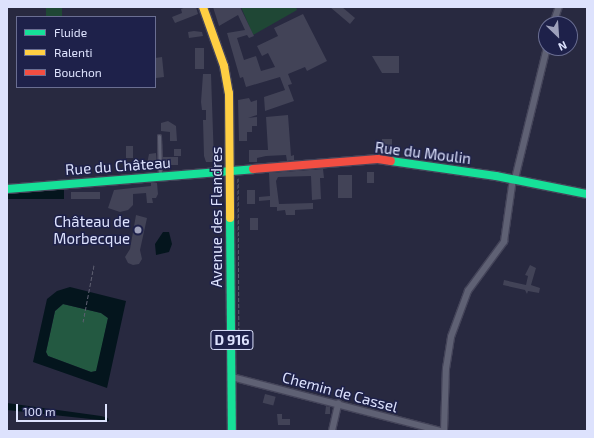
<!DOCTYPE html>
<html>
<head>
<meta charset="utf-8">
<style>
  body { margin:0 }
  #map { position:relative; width:594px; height:438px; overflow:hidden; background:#282940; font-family:"Exo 2",sans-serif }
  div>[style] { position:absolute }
  .green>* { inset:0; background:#1f4735; transform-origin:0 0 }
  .forest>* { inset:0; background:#235941 }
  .water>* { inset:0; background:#04151d; transform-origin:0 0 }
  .building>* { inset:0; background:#424357; transform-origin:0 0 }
  .path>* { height:1px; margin-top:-0.5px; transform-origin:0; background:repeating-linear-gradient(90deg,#5e5f71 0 4px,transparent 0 6px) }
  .roads { filter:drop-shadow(1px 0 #444459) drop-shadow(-1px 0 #444459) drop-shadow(0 1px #444459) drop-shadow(0 -1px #444459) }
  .lane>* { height:3px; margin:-1.5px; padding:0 1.5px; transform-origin:1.5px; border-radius:1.5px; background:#5f6174 }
  .street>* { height:5.5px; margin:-2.75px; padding:0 2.75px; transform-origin:2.75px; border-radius:2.75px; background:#5f6174 }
  .fast>* { height:8px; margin:-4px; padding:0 4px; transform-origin:4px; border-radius:4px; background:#16e098 }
  .slow>* { height:8px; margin:-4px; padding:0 4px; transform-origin:4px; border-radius:4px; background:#ffcf43 }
  .jam>* { height:8px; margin:-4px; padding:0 4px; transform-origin:4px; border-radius:4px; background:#f24e42 }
  .dots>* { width:11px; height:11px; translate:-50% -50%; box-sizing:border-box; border:2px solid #1e214a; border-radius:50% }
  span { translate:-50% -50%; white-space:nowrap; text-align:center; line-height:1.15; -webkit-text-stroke:3px #1e214a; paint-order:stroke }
  .shield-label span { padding:1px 3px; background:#1e214a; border:1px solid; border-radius:3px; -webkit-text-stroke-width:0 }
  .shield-label { font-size:14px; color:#dde2fd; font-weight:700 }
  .street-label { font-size:15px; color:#dde2fd }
  .poi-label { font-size:15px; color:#dde2fd }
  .right { translate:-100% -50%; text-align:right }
  .frame { position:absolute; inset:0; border:8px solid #dde2fd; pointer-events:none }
  .legend { position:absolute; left:16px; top:16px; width:140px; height:72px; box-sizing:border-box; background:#1e214a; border:1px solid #6a6e92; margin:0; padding:5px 7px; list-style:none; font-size:12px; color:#dde2fd }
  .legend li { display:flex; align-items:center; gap:8px; height:20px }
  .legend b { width:20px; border:1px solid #6a6e92 }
  .north { position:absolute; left:538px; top:16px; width:40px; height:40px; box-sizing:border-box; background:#1e214a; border:1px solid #6a6e92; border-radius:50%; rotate:155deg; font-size:11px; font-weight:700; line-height:16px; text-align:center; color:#dde2fd }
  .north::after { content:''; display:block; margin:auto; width:14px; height:18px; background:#9ea1bb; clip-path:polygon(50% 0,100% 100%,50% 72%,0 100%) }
  .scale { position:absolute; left:16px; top:404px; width:91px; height:18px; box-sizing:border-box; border:2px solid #dde2fd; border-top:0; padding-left:5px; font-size:12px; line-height:14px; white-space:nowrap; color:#dde2fd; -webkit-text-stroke:3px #1e214a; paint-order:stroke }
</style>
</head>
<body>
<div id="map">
  <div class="green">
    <i style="left:46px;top:7px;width:16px;height:10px"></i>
    <i style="clip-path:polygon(241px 7px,296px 7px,297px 10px,253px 35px)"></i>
  </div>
  <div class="forest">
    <i style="clip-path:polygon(63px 304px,101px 313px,108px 318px,97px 371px,91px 372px,48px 356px,46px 352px,55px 311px)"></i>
  </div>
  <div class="water">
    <i style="left:64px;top:190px;width:9px;height:57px;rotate:90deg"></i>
    <i style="clip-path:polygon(163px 232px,169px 232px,172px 244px,169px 252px,156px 255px,155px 244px)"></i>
    <i style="clip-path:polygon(evenodd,70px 287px,126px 301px,107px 388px,33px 362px,47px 299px,57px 291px,70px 287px,63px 304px,101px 313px,108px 318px,96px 371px,91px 372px,48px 356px,46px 352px,55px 311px,63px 304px)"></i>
    <i style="clip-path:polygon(7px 403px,101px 416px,108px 418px,109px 421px,7px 410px)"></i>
  </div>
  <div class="building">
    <i style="clip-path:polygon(186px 7px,196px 7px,198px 14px,175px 23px,172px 17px,182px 13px,181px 9px)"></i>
    <i style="clip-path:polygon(213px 7px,240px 7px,254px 36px,249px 38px,247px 35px,237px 38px,244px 60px,256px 56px,261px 71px,275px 67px,268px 53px,262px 56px,257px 46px,278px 36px,274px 28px,303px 14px,327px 61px,307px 71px,305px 67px,288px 74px,292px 84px,288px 85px,294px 101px,265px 111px,264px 97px,285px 90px,280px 77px,246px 87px,243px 77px,240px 78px,227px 33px,245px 30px,238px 15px,219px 26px)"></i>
    <i style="clip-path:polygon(330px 7px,342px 7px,355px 18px,350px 24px)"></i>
    <i style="clip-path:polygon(194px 31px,202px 32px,203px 36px,189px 38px,188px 32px)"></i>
    <i style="left:195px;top:48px;width:9px;height:21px"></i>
    <i style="clip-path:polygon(372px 56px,399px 56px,399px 73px,382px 73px)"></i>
    <i style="clip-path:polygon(162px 57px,164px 77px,156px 78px,155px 58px)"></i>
    <i style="clip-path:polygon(203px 74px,211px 74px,214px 162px,206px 162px,204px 156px,203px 120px,206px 120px,206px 110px,202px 110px,201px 102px)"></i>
    <i style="clip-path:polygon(249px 98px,251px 102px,257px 100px,257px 115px,248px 118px,257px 117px,257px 126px,252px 126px,252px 132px,247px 132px,247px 141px,239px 141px,238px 100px)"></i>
    <i style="clip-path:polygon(288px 115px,291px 156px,294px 155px,294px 160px,287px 161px,286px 155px,266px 156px,257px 158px,257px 162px,249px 162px,249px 150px,268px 150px,266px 117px)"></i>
    <i style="clip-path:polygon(168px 121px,176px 126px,177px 141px,170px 141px,170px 132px,161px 131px,161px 123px)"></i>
    <i style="left:382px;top:139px;width:10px;height:10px"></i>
    <i style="left:126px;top:146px;width:7px;height:12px"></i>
    <i style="left:174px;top:149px;width:7px;height:7px"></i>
    <i style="clip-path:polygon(156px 153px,157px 164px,147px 164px,149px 154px)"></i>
    <i style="left:178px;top:157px;width:8px;height:15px;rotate:90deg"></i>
    <i style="clip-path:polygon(323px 169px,324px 178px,320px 178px,321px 199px,312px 200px,311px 176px,278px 177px,276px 181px,279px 204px,313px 203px,313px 209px,295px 210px,295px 215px,286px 215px,285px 210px,277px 211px,277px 207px,270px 207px,270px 200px,259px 201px,259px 197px,270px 196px,269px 173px)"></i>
    <i style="left:367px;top:172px;width:7px;height:11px"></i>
    <i style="left:352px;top:175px;width:23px;height:14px;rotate:90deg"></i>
    <i style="clip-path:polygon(151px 183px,157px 183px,158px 194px,156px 198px,152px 198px,153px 203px,147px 203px,146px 193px,133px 194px,133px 205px,128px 210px,120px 212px,108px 208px,114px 190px,151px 186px)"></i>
    <i style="left:247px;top:190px;width:8px;height:14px"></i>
    <i style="left:100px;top:192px;width:7px;height:29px;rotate:90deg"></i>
    <i style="clip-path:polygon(136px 215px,147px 218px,140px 250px,142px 259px,139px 264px,133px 265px,128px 263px,125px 257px,130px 249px)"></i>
    <i style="left:258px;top:218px;width:12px;height:8px;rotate:90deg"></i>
    <i style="clip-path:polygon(530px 265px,536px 268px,531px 285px,540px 288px,539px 293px,528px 291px,527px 294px,525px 290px,503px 285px,504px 280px,526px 285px,528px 276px,525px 275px)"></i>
    <i style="left:265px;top:394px;width:11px;height:9px;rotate:15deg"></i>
    <i style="clip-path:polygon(326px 406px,330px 407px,330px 414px,325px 414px)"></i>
    <i style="clip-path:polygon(277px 414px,282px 414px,282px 419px,290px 419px,290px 425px,278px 425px)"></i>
  </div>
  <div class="path">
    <i style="left:238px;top:178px;width:173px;rotate:89.7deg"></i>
    <i style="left:83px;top:322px;width:58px;rotate:-79.1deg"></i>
  </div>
  <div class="roads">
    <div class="lane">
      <i style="left:159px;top:136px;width:40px;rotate:88.6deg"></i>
    </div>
    <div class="street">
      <i style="left:553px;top:24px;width:18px;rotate:-71deg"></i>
      <i style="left:515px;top:179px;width:135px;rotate:-76.3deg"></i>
      <i style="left:232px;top:377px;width:216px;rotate:14.5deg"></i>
      <i style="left:332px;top:431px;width:28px;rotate:-77deg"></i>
      <i style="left:444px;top:431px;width:62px;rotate:-88.2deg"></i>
      <i style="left:446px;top:369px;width:32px;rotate:-81deg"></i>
      <i style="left:451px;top:337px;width:49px;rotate:-69.7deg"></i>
      <i style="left:468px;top:291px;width:61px;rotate:-53.7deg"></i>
      <i style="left:504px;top:242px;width:64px;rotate:-81.9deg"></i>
    </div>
    <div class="fast">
      <i style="left:391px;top:161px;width:106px;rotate:8.1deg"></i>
      <i style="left:496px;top:176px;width:93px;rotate:11.2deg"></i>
      <i style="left:7px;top:189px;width:247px;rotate:-4.6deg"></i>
      <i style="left:230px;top:218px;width:213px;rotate:89.5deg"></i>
    </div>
    <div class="slow">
      <i style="left:203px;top:7px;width:63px;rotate:70.4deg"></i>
      <i style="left:224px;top:66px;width:27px;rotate:80deg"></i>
      <i style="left:229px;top:93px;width:125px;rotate:89.5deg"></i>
    </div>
    <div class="jam">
      <i style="left:253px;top:169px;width:125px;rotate:-4.6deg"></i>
      <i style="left:378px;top:159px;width:13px;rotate:9deg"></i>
    </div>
  </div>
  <div class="dots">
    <i style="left:138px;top:230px;background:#9ea1bb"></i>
  </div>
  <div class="shield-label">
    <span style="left:232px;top:340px">D 916</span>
  </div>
  <div class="street-label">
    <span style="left:423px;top:153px;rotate:7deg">Rue du Moulin</span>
    <span style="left:118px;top:166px;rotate:-4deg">Rue du Château</span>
    <span style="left:217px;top:217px;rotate:-90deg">Avenue des Flandres</span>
    <span style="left:340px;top:392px;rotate:15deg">Chemin de Cassel</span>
  </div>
  <div class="poi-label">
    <span class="right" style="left:130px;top:230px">Château de<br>Morbecque</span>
  </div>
  <div class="frame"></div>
  <ul class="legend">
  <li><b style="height:5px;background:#16e098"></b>Fluide</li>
  <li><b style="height:5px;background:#ffcf43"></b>Ralenti</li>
  <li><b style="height:5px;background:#f24e42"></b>Bouchon</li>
  </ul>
  <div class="north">N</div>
  <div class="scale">100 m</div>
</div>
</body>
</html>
